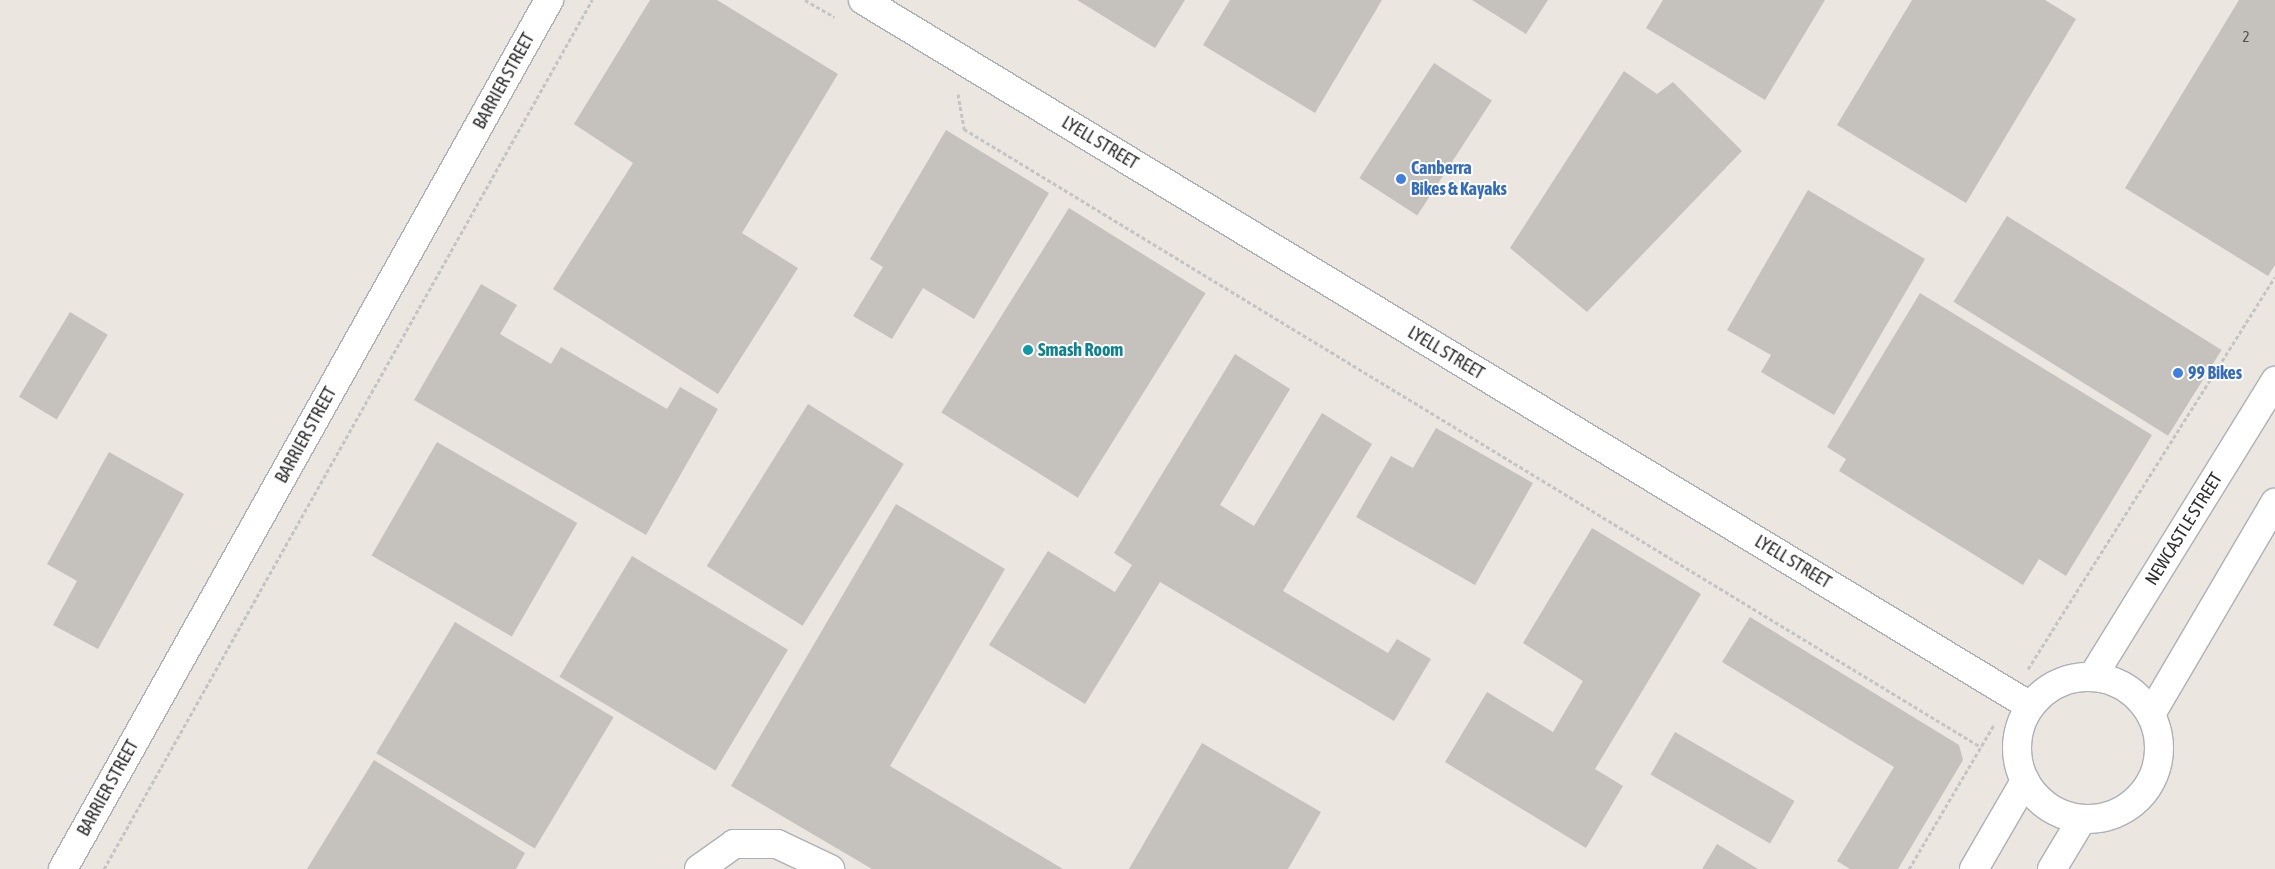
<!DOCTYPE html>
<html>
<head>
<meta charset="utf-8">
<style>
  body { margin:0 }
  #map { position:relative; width:2275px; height:869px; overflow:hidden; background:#ece6e1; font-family:"Asap Condensed",sans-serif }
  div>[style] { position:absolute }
  .building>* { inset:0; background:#c5c1bc; transform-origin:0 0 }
  .path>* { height:3px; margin-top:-1.5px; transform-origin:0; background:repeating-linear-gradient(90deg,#c4c4c4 0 4px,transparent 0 6.5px) }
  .roads { filter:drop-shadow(1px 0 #adb0b7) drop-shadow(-1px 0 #adb0b7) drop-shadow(0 1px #adb0b7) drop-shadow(0 -1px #adb0b7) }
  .street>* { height:28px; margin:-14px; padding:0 14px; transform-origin:14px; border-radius:14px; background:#fff }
  .secondary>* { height:28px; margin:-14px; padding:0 14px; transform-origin:14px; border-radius:14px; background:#fff }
  .secondary>.ring { margin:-14px; padding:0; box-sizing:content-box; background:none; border:28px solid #fff; border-radius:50% }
  .dots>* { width:14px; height:14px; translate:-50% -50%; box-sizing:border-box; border:2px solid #fff; border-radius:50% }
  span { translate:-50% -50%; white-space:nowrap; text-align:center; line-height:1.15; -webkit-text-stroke:4px #fff; paint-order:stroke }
  .number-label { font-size:15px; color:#535251 }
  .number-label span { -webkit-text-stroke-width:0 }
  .street-label { font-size:18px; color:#2d2d2d }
  .shop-label { font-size:18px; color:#366cbe; font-weight:700 }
  .left { translate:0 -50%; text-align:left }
  .culture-label { font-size:18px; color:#0d838f; font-weight:700 }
</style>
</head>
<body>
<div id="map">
  <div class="building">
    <i style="clip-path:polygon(650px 0,717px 0,838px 74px,742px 233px,798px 268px,718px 394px,553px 289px,633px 163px,574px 124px)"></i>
    <i style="clip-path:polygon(1077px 0,1185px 0,1155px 48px)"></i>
    <i style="clip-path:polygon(1230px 0,1382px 0,1315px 113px,1203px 45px)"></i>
    <i style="clip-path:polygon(1472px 0,1548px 0,1526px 34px)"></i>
    <i style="clip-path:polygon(1663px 0,1825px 0,1765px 100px,1646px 28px)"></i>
    <i style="clip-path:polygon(1912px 0,2045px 0,2076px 19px,1966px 203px,1837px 125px)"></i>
    <i style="clip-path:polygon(2239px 0,2275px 0,2275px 265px,2268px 276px,2125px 188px)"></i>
    <i style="left:1434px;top:63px;width:69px;height:137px;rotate:33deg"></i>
    <i style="clip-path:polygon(1624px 71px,1657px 94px,1673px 82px,1742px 151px,1587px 312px,1510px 248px)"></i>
    <i style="clip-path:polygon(946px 130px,1049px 193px,974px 319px,923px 288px,892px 339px,853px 316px,883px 267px,870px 259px)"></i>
    <i style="clip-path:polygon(1808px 190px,1925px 259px,1834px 415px,1761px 372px,1771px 355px,1727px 330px)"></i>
    <i style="left:1069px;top:208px;width:161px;height:241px;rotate:32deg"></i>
    <i style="left:2007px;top:216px;width:253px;height:101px;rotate:32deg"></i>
    <i style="clip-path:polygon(481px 284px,517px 305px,500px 334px,551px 364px,561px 347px,667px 409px,680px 387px,718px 409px,646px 535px,414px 400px)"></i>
    <i style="clip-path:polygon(1920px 293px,2152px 435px,2066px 576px,2039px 559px,2023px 585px,1839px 471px,1846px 459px,1827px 447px)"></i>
    <i style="left:70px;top:312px;width:44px;height:99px;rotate:31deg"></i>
    <i style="clip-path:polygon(1235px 354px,1290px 389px,1220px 505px,1254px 526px,1322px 413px,1372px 444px,1283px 591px,1388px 653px,1397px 639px,1431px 659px,1394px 721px,1160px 582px,1085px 704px,989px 645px,1048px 551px,1115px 592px,1132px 565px,1114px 553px)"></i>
    <i style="left:808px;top:404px;width:113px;height:191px;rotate:32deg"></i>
    <i style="clip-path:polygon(1436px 428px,1533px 483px,1475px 585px,1356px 517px,1391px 456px,1413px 468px)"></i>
    <i style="left:437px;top:442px;width:162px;height:131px;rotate:30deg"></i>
    <i style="clip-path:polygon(109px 452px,184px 494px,98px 649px,53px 625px,77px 581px,47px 564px)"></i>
    <i style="clip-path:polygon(896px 504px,1005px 569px,890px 766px,1063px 869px,872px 869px,731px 786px)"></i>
    <i style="clip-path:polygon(1592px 528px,1701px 594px,1595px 769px,1623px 786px,1586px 848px,1445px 762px,1487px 692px,1553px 732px,1583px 681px,1523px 643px)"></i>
    <i style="left:632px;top:556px;width:182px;height:141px;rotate:31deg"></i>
    <i style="clip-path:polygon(1750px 617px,1959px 745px,1963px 760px,1898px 869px,1850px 869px,1837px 861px,1894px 767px,1722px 662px)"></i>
    <i style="left:455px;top:622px;width:185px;height:153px;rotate:31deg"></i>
    <i style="left:1675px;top:732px;width:138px;height:49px;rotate:30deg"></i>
    <i style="clip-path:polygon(1202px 743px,1321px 812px,1288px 869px,1129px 869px)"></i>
    <i style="clip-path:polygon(374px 760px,525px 853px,516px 869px,307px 869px)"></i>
    <i style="clip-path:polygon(1717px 844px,1758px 869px,1702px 869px)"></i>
  </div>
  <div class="path">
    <i style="left:805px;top:0;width:34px;rotate:30deg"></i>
    <i style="left:958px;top:94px;width:36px;rotate:80deg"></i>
    <i style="left:964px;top:129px;width:1190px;rotate:31.29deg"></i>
    <i style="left:2028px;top:669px;width:463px;rotate:-57.8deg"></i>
    <i style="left:104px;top:869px;width:997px;rotate:-60.68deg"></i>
    <i style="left:1909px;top:869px;width:169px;rotate:-59.5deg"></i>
  </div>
  <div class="roads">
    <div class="street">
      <i style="left:863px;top:0;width:1364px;rotate:31.17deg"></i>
      <i style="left:699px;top:869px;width:43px;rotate:-35.5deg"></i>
      <i style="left:734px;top:844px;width:43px"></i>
      <i style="left:777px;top:844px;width:59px;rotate:25.3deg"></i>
    </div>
    <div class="secondary">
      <i style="left:2093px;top:676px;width:347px;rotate:-58.3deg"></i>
      <i class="ring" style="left:2017px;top:677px;width:114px;height:114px"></i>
      <i style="left:2151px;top:714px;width:245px;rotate:-59.6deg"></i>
      <i style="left:63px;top:869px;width:996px;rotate:-60.78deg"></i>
      <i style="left:1974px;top:869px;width:102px;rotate:-59.9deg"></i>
      <i style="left:2052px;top:869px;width:58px;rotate:-59deg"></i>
    </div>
  </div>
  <div class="dots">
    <i style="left:1401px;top:179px;background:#3f7fe0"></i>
    <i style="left:1028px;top:350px;background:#0f9aa8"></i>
    <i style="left:2178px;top:373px;background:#3f7fe0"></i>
  </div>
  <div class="number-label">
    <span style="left:2246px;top:37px">2</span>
  </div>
  <div class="street-label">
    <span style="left:504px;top:81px;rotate:-61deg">BARRIER STREET</span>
    <span style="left:1100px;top:143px;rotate:31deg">LYELL STREET</span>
    <span style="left:1446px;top:353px;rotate:31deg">LYELL STREET</span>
    <span style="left:306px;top:435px;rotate:-61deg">BARRIER STREET</span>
    <span style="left:2184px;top:529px;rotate:-58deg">NEWCASTLE STREET</span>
    <span style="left:1793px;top:562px;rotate:31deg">LYELL STREET</span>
    <span style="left:108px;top:788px;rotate:-61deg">BARRIER STREET</span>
  </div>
  <div class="shop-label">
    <span class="left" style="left:1411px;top:179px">Canberra<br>Bikes &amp; Kayaks</span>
    <span class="left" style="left:2188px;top:373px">99 Bikes</span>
  </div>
  <div class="culture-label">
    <span class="left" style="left:1038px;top:350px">Smash Room</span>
  </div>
</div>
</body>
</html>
